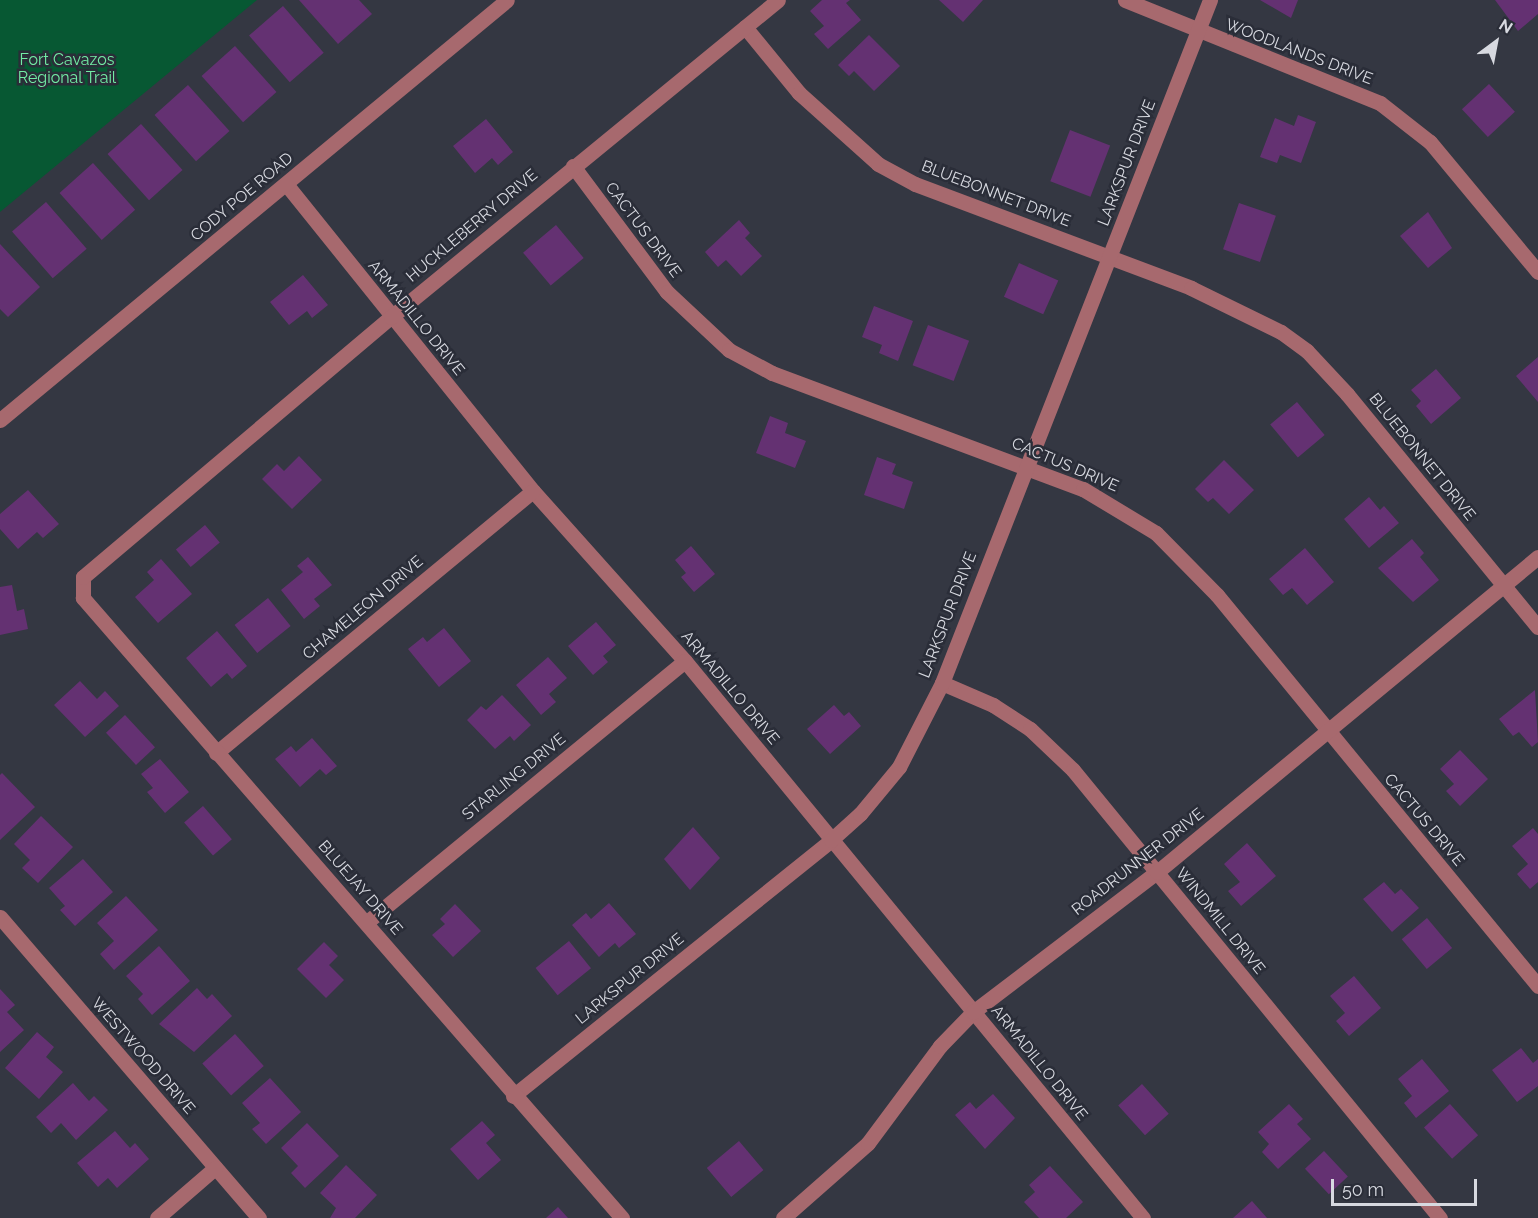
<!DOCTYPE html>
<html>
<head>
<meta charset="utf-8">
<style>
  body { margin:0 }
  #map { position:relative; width:1538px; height:1218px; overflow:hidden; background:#343742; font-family:Raleway,sans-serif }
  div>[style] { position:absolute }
  .green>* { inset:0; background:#075833 }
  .building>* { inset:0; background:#643172; transform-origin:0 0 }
  .minor>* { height:15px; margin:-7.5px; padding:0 7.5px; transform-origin:7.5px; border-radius:7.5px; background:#a7696e }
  span { translate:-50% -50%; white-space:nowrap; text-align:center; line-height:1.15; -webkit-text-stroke:5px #2a2d38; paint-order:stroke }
  .street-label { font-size:16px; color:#d7d9e0 }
  .park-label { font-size:16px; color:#72eca5 }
  .north { position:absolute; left:1466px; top:12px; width:60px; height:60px; -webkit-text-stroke:4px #2a2d38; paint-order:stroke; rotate:32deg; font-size:16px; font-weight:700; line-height:24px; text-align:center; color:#d7d9e0 }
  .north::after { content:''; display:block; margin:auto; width:21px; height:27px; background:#d7d9e0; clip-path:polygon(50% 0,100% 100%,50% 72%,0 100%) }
  .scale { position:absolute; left:1331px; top:1179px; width:146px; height:27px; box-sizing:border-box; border:3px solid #d7d9e0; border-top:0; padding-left:8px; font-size:18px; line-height:21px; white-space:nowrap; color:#d7d9e0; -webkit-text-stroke:4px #2a2d38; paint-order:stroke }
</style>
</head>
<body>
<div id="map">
  <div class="green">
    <i style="clip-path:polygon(0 0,257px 0,0 212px)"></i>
  </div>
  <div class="building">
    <i style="clip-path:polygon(299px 0,359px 0,372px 14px,338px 44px)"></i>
    <i style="clip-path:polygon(822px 0,850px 0,846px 3px,861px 20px,828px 49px,814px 34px,824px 26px,810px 11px)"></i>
    <i style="clip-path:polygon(939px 0,983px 0,963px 22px)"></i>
    <i style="clip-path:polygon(1260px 0,1298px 0,1291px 18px)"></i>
    <i style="clip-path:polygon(1495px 0,1538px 0,1538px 14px,1518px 31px)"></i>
    <i style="left:283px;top:6px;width:62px;height:45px;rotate:49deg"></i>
    <i style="clip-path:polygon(869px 35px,900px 66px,874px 91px,854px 71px,849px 76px,838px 65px)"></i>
    <i style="left:235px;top:46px;width:62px;height:45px;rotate:48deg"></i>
    <i style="left:1489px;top:84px;width:38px;height:37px;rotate:47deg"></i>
    <i style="left:188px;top:85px;width:62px;height:45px;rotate:48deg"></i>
    <i style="clip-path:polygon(1298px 115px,1316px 122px,1301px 163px,1280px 155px,1277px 163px,1260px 157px,1275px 118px,1294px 126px)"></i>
    <i style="clip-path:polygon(486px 119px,513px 152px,498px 165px,492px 158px,475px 173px,453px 146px)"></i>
    <i style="left:141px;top:124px;width:62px;height:45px;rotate:48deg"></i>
    <i style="left:1070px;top:130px;width:43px;height:55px;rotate:21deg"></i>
    <i style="left:93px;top:163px;width:63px;height:45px;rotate:48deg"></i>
    <i style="left:46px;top:202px;width:62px;height:45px;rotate:49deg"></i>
    <i style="left:1239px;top:203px;width:39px;height:49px;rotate:19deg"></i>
    <i style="clip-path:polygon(1428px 212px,1452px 248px,1428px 268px,1400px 236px)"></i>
    <i style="clip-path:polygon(739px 220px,750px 233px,745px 238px,762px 256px,741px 276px,726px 260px,718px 267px,705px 252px)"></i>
    <i style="left:556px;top:225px;width:43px;height:43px;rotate:50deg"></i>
    <i style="clip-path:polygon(0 244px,40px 287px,8px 317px,0 309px)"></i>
    <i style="left:1019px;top:263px;width:43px;height:37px;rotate:24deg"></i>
    <i style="clip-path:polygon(303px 275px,328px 305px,312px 318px,307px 311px,289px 325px,270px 302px)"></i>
    <i style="clip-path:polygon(874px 306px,913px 321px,898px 361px,879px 353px,882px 345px,862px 337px)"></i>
    <i style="left:928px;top:325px;width:44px;height:43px;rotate:21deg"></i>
    <i style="clip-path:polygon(1538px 357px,1538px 402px,1516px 376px)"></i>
    <i style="clip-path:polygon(1436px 369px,1461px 398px,1431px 424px,1416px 406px,1421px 401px,1411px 390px)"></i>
    <i style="left:1297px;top:402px;width:43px;height:35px;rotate:50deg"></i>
    <i style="clip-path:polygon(770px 416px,788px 423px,785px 433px,806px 441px,795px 468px,756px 453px)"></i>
    <i style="clip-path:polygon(299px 456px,322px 480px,292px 509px,262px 479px,277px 464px,284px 471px)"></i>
    <i style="clip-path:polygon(877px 457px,896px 464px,892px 474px,913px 482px,904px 509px,864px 495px)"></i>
    <i style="clip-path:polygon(1224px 460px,1254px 490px,1229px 514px,1213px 498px,1208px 502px,1195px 489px)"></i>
    <i style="clip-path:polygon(28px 490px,59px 524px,43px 538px,37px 532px,18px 549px,0 529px,0 514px)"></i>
    <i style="clip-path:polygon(1369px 497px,1380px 510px,1384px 506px,1399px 523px,1369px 548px,1344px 519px)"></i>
    <i style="left:205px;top:525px;width:23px;height:38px;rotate:50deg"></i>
    <i style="clip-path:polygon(1412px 539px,1424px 553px,1420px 557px,1439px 580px,1413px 602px,1378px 568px)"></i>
    <i style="clip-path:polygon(691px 546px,715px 574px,694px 592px,681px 577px,686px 573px,675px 560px)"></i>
    <i style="clip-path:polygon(1305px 548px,1334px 582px,1307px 605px,1292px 588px,1283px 595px,1269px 579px)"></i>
    <i style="clip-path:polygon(308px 557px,332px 585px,314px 599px,320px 606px,304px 619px,281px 590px,303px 572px,297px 566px)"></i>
    <i style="clip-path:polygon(161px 559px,192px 594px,158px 623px,135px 597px,154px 580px,147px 572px)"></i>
    <i style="clip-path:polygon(12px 585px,17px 611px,24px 609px,28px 629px,0 635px,0 587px)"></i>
    <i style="left:268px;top:598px;width:36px;height:43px;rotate:51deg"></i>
    <i style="clip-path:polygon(596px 622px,616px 645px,603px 656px,608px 662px,593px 675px,568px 646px)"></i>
    <i style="clip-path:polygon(444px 628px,471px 661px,439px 687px,408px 649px,423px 637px,427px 642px)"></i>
    <i style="clip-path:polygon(217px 631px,247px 666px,232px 679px,227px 673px,211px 687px,186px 658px)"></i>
    <i style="clip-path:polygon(548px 657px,567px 678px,549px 694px,556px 702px,541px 715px,516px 685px)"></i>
    <i style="clip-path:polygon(80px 681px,97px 699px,105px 691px,119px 706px,85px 737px,54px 705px)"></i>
    <i style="clip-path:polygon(1535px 690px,1538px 742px,1532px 747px,1519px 732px,1513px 736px,1499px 719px)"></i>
    <i style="clip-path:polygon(502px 695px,531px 725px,514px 741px,510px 736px,495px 749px,467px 720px,481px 706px,486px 710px)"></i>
    <i style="clip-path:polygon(834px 705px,844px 716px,849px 712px,861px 726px,830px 754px,807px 729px)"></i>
    <i style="left:125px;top:715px;width:44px;height:26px;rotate:47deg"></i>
    <i style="clip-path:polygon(312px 738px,337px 766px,326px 775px,320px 769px,300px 787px,275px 759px,291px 746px,296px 752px)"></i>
    <i style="clip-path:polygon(1460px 750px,1488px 779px,1460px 806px,1446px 791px,1454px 784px,1440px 769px)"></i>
    <i style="clip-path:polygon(160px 759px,189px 792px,165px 813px,147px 792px,153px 788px,141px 774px)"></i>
    <i style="clip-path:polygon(2px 773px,35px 807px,0 840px,0 775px)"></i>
    <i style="left:203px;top:806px;width:44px;height:25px;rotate:49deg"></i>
    <i style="clip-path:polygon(41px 816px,73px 847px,38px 883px,22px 868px,30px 860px,14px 844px)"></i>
    <i style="clip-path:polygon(693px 827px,720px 858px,690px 890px,664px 859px)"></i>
    <i style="clip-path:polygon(1533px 828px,1538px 834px,1538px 882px,1530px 889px,1517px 874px,1528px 864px,1512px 846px)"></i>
    <i style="clip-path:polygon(1247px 843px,1276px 876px,1241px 906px,1228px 891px,1240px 882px,1224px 864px)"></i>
    <i style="clip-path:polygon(83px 859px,113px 892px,75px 926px,60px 910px,65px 906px,49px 888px)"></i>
    <i style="clip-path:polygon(1384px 882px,1395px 894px,1401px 889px,1419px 908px,1392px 932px,1363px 899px)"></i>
    <i style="clip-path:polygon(126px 896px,158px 930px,114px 970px,100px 954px,114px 941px,97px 923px)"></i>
    <i style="clip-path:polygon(609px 903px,636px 934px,619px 948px,615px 943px,599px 957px,572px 925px,586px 913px,591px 919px)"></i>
    <i style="clip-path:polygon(455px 904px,481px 931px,453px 957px,432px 935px,445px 924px,440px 919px)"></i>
    <i style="left:1427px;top:918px;width:39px;height:33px;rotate:50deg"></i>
    <i style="left:569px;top:941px;width:35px;height:43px;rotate:51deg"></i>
    <i style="clip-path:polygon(324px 942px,338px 956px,329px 965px,344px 980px,326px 998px,297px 969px)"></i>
    <i style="clip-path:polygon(159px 946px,190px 981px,152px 1015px,138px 999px,143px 994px,126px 976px)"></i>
    <i style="clip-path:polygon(1354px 976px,1381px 1008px,1349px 1036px,1336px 1021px,1345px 1013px,1330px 996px)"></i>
    <i style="clip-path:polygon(197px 988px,207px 999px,212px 994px,232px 1016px,194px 1052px,159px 1024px)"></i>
    <i style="clip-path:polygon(0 989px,15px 1005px,7px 1012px,24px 1030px,0 1052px)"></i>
    <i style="clip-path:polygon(37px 1032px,54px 1047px,46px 1057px,63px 1072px,39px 1099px,5px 1068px)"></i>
    <i style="left:235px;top:1034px;width:43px;height:44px;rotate:48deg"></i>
    <i style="clip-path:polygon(1521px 1048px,1533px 1063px,1538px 1059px,1538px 1086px,1517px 1102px,1492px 1070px)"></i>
    <i style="clip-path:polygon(1422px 1059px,1449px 1091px,1416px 1118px,1404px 1103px,1412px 1096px,1398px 1079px)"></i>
    <i style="clip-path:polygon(270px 1078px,301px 1112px,266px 1144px,252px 1129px,260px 1123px,242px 1103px)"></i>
    <i style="clip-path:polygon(73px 1083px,89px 1101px,94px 1096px,108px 1110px,76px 1140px,61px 1123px,51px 1133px,36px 1117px)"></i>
    <i style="left:1142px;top:1084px;width:40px;height:32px;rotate:48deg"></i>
    <i style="clip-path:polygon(993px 1094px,1015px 1118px,985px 1149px,955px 1115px,970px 1102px,976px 1109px)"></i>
    <i style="clip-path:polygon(1289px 1104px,1303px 1119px,1297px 1124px,1311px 1139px,1278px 1169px,1262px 1152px,1269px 1144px,1258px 1132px)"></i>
    <i style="left:1450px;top:1104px;width:42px;height:35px;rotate:48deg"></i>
    <i style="clip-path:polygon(482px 1121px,495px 1135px,486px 1143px,501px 1160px,478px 1180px,450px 1149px)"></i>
    <i style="clip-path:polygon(307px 1123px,339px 1156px,305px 1188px,291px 1173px,298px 1166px,281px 1148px)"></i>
    <i style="clip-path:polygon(115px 1131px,130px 1148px,135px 1143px,149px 1159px,117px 1188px,108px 1178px,98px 1187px,77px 1163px)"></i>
    <i style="left:739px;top:1141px;width:38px;height:42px;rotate:50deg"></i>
    <i style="left:1324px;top:1151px;width:35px;height:26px;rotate:47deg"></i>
    <i style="clip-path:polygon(346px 1165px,377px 1195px,355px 1218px,330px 1218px,336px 1208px,320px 1193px)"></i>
    <i style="clip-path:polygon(1050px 1166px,1083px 1202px,1066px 1218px,1039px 1218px,1024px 1202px,1035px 1192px,1029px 1185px)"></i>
    <i style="clip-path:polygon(1252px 1201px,1267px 1218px,1233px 1218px)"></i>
    <i style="clip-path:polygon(558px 1207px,568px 1218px,546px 1218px)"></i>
  </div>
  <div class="minor">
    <i style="left:1125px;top:0;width:275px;rotate:22deg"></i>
    <i style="left:1380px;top:103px;width:63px;rotate:38deg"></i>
    <i style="left:1430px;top:142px;width:169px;rotate:50.3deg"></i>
    <i style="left:745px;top:27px;width:85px;rotate:50.7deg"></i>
    <i style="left:799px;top:93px;width:106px;rotate:41.9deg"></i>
    <i style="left:878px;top:164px;width:42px;rotate:28.4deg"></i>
    <i style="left:915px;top:184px;width:295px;rotate:20.6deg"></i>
    <i style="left:1191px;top:288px;width:100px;rotate:26.1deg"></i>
    <i style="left:1281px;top:332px;width:32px;rotate:36deg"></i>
    <i style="left:1307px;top:351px;width:59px;rotate:47.1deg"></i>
    <i style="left:1347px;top:394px;width:301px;rotate:50.7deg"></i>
    <i style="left:573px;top:166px;width:157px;rotate:53.3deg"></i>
    <i style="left:667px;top:292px;width:85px;rotate:43.1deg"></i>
    <i style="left:729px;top:350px;width:49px;rotate:28.1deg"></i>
    <i style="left:772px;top:373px;width:332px;rotate:20.5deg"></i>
    <i style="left:1083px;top:489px;width:85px;rotate:31.1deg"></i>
    <i style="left:1156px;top:533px;width:87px;rotate:45.5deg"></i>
    <i style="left:1217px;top:595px;width:506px;rotate:50.61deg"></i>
    <i style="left:286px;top:184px;width:394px;rotate:51.2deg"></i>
    <i style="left:533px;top:491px;width:228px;rotate:48.2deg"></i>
    <i style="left:685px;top:661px;width:721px;rotate:50.57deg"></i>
    <i style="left:0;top:420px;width:658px;rotate:-39.64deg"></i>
    <i style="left:942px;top:683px;width:56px;rotate:23.3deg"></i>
    <i style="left:993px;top:705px;width:44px;rotate:33deg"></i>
    <i style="left:1030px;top:729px;width:59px;rotate:43.6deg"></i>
    <i style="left:1073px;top:770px;width:579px;rotate:50.68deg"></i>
    <i style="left:216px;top:753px;width:411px;rotate:-39.6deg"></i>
    <i style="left:0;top:917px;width:397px;rotate:49.3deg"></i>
    <i style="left:367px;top:922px;width:411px;rotate:-39.4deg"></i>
    <i style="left:513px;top:1096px;width:408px;rotate:-38.8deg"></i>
    <i style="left:831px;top:840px;width:39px;rotate:-42deg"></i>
    <i style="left:860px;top:814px;width:61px;rotate:-50.3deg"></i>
    <i style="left:899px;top:767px;width:94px;rotate:-62.9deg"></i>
    <i style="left:942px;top:683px;width:734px;rotate:-68.58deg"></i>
    <i style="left:157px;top:1218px;width:77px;rotate:-40.8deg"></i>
    <i style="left:622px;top:1218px;width:822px;rotate:-131deg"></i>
    <i style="left:83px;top:598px;width:21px;rotate:-90deg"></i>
    <i style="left:83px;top:577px;width:403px;rotate:-40.2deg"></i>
    <i style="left:391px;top:317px;width:500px;rotate:-39.32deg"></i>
    <i style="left:783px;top:1218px;width:113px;rotate:-41.4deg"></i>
    <i style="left:868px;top:1143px;width:121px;rotate:-53.4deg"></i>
    <i style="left:940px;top:1046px;width:47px;rotate:-45.9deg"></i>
    <i style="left:973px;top:1012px;width:231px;rotate:-37.3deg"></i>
    <i style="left:1157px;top:872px;width:494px;rotate:-39.6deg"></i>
  </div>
  <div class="street-label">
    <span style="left:1299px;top:52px;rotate:21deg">WOODLANDS DRIVE</span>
    <span style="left:1127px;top:163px;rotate:-69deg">LARKSPUR DRIVE</span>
    <span style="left:996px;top:194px;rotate:21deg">BLUEBONNET DRIVE</span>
    <span style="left:242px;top:197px;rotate:-40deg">CODY POE ROAD</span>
    <span style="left:472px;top:226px;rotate:-40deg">HUCKLEBERRY DRIVE</span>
    <span style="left:643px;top:230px;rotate:53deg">CACTUS DRIVE</span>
    <span style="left:416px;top:318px;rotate:51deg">ARMADILLO DRIVE</span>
    <span style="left:1422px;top:457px;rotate:51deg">BLUEBONNET DRIVE</span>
    <span style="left:1065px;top:465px;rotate:23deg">CACTUS DRIVE</span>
    <span style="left:363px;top:608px;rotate:-40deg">CHAMELEON DRIVE</span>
    <span style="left:948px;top:615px;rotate:-69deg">LARKSPUR DRIVE</span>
    <span style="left:730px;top:688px;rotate:50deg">ARMADILLO DRIVE</span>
    <span style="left:514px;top:777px;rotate:-39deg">STARLING DRIVE</span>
    <span style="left:1424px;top:820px;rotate:50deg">CACTUS DRIVE</span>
    <span style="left:1138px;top:862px;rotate:-38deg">ROADRUNNER DRIVE</span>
    <span style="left:360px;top:888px;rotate:49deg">BLUEJAY DRIVE</span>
    <span style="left:1220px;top:921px;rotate:51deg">WINDMILL DRIVE</span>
    <span style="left:630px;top:979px;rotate:-39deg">LARKSPUR DRIVE</span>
    <span style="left:143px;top:1056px;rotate:49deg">WESTWOOD DRIVE</span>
    <span style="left:1039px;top:1063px;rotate:51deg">ARMADILLO DRIVE</span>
  </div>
  <div class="park-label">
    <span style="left:67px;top:69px">Fort Cavazos<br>Regional Trail</span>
  </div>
  <div class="north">N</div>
  <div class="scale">50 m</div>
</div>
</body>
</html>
